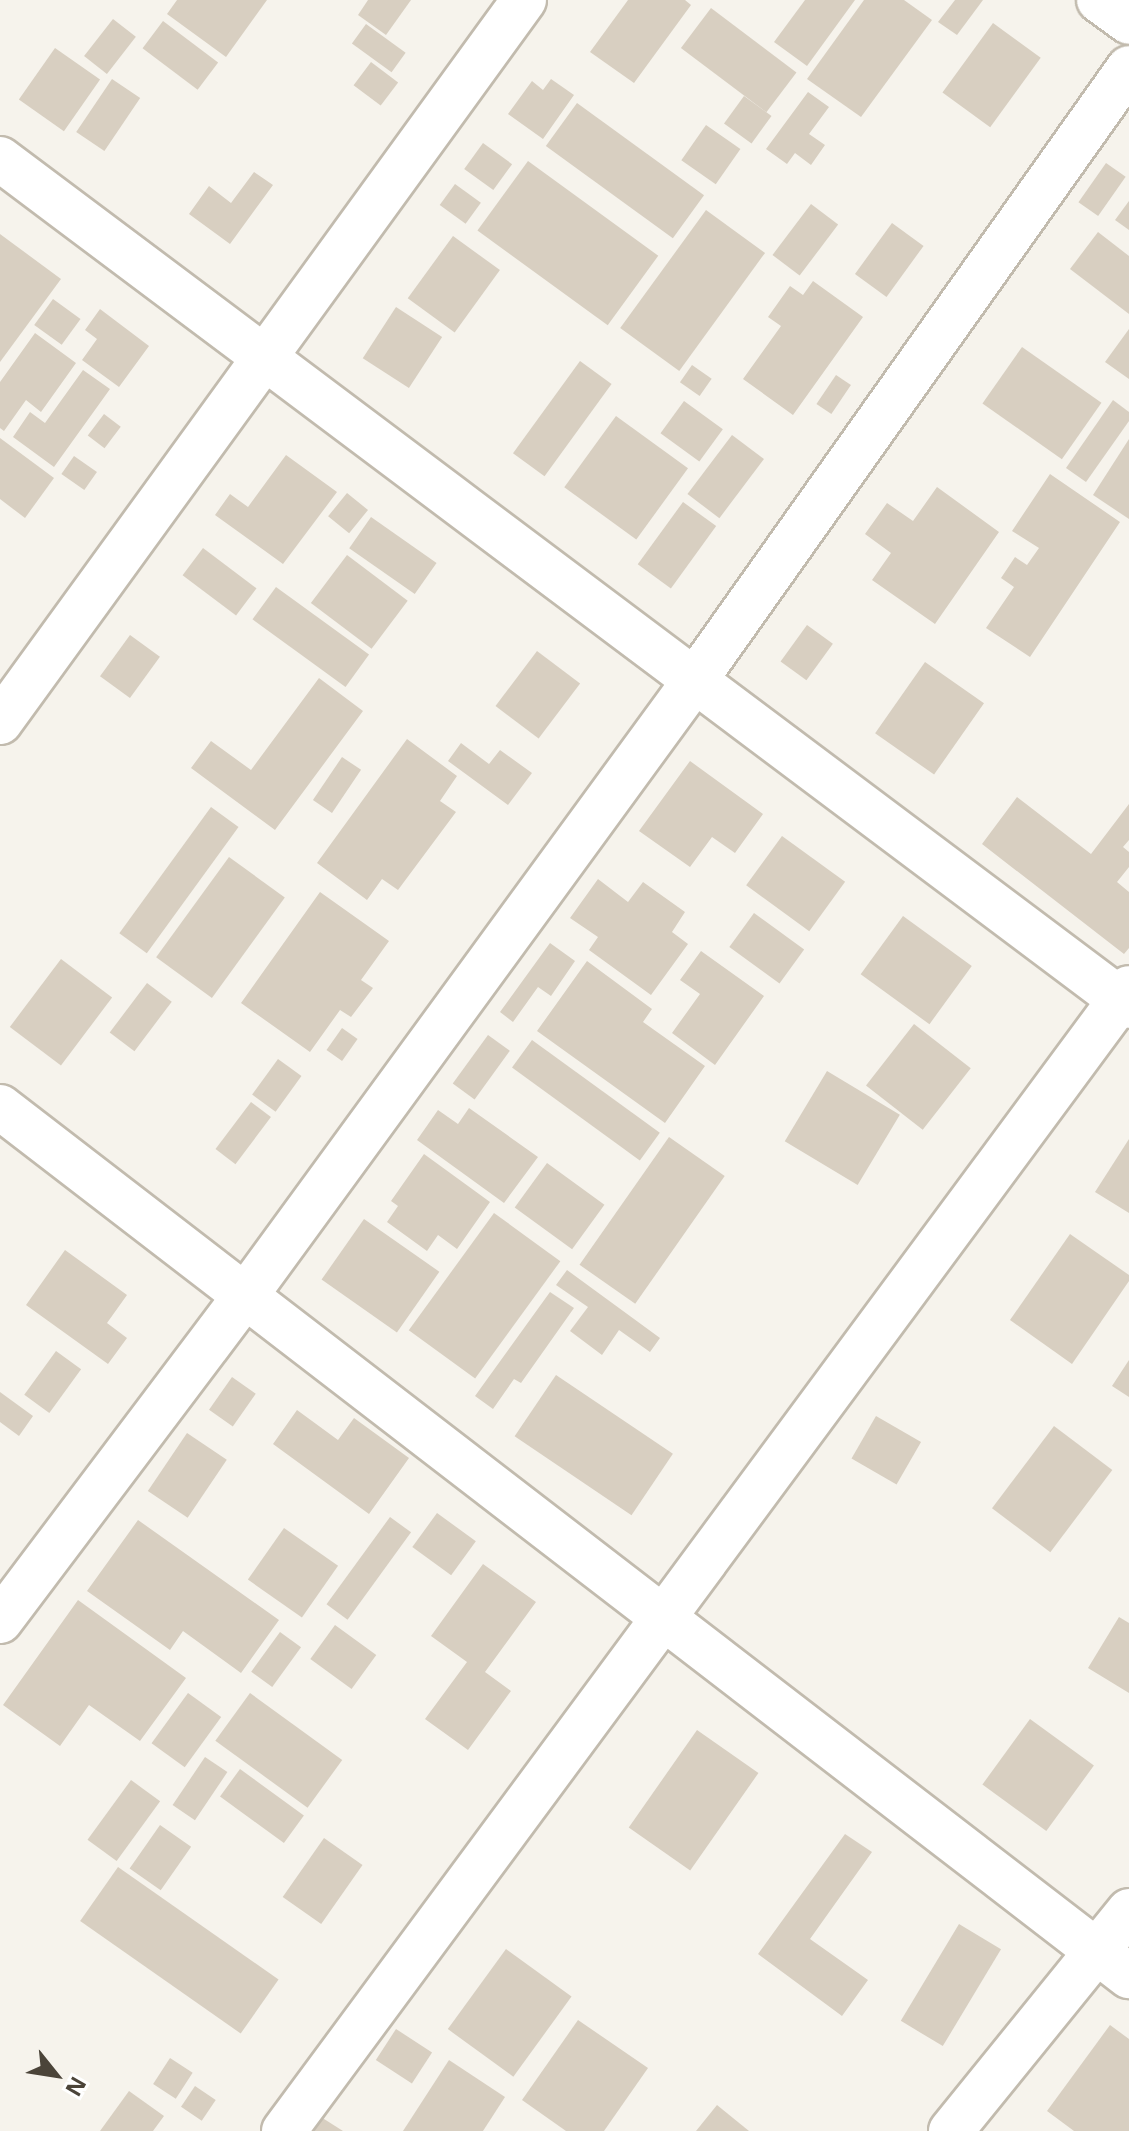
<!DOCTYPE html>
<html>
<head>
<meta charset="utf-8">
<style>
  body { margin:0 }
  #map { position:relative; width:1129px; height:2131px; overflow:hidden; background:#f6f3ec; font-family:"Open Sans",sans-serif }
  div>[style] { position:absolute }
  .building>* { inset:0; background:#d8cfc1; transform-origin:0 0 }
  .roads { filter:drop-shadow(2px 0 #c2bbae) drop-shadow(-2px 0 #c2bbae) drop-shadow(0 2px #c2bbae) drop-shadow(0 -2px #c2bbae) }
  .minor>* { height:44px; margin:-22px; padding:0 22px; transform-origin:22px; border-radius:22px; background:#fff }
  span { translate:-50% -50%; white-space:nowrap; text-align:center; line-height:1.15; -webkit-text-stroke:7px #fff; paint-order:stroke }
  .north { position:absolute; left:16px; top:2035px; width:80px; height:80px; -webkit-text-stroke:6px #fff; paint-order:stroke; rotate:120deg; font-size:22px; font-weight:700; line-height:32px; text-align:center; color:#4b4439 }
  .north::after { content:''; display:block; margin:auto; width:28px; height:36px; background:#4b4439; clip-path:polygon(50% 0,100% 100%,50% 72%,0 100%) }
</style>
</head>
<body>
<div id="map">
  <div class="building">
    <i style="clip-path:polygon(177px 0,267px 0,226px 57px,167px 14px)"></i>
    <i style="clip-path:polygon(368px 0,411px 0,386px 35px,358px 15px)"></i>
    <i style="clip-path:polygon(628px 0,685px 0,691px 5px,634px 83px,590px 52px)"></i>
    <i style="clip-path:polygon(805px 0,855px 0,807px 66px,774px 42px)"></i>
    <i style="clip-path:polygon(864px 0,904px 0,932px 20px,861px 117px,807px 79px)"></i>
    <i style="clip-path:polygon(955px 0,983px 0,957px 35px,938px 22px)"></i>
    <i style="left:711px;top:8px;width:107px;height:50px;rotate:37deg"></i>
    <i style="left:113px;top:19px;width:29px;height:47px;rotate:38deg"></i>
    <i style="left:163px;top:21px;width:69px;height:34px;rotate:37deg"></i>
    <i style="left:993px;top:23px;width:59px;height:86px;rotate:36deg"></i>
    <i style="left:366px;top:24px;width:49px;height:24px;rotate:36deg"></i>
    <i style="left:55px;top:48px;width:55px;height:63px;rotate:35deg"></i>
    <i style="left:371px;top:62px;width:34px;height:29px;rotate:37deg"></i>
    <i style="left:112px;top:79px;width:34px;height:64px;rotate:34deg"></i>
    <i style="clip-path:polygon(551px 79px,574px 95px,543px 139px,508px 114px,532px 81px,543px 90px)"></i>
    <i style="clip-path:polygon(808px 92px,829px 107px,809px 134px,825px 145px,811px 165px,795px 153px,787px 164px,766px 149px)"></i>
    <i style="left:744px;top:96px;width:34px;height:34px;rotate:36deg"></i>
    <i style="left:577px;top:103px;width:157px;height:53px;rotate:36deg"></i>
    <i style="left:706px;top:125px;width:42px;height:43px;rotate:35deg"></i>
    <i style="left:483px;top:143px;width:36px;height:32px;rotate:36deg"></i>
    <i style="left:528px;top:161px;width:161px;height:86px;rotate:36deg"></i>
    <i style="left:1106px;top:163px;width:24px;height:48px;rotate:35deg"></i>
    <i style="clip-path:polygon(254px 172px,273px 185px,230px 244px,189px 214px,209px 186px,231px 203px)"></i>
    <i style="left:455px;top:184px;width:32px;height:26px;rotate:36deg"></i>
    <i style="clip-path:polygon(1129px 201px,1129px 230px,1115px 220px)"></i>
    <i style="left:811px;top:204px;width:34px;height:64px;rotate:37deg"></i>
    <i style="left:706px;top:210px;width:73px;height:146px;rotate:36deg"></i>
    <i style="left:892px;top:223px;width:39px;height:63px;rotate:36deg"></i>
    <i style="clip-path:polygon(1098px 232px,1129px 256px,1129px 314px,1070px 269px)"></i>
    <i style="clip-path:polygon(0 234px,61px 279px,0 362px)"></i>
    <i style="left:453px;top:236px;width:58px;height:77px;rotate:36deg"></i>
    <i style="clip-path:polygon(813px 281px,863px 317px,793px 415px,743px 379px,781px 326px,768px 317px,790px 286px,803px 295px)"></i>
    <i style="left:53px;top:299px;width:34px;height:32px;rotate:36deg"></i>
    <i style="left:396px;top:307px;width:55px;height:61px;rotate:33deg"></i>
    <i style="clip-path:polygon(100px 309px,149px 346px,119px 387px,82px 360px,97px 339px,85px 330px)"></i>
    <i style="clip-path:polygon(1129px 329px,1129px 379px,1105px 362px)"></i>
    <i style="clip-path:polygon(35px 333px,76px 363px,41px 412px,26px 400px,4px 431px,0 428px,0 382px)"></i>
    <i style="left:1022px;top:347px;width:97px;height:69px;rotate:35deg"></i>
    <i style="left:580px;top:361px;width:39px;height:114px;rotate:36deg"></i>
    <i style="left:692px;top:365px;width:24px;height:21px;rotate:35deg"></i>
    <i style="clip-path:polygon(83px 370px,110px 389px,54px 467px,13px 437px,30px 412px,45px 423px)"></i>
    <i style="left:836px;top:375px;width:18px;height:35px;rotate:34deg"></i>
    <i style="clip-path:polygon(1113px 400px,1129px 412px,1129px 421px,1086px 482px,1066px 468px)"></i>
    <i style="left:684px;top:401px;width:48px;height:40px;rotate:36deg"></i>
    <i style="left:104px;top:414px;width:21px;height:27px;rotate:37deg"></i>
    <i style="left:616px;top:416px;width:89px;height:88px;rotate:36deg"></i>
    <i style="left:732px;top:435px;width:40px;height:74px;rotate:37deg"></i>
    <i style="clip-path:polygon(0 438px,54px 478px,25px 518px,0 499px)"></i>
    <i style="clip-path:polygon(1129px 439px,1129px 519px,1093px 495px)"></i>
    <i style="clip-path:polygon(286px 455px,337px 492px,283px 564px,215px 515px,230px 494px,248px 507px)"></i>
    <i style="left:74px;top:456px;width:28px;height:22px;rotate:35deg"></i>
    <i style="clip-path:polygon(1050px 474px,1120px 522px,1030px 657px,986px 628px,1014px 587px,1001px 578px,1015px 557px,1027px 565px,1039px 548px,1012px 531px)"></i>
    <i style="clip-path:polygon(937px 487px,999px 532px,935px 624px,872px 580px,891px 553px,865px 534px,887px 503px,913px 521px)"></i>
    <i style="left:347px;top:493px;width:27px;height:30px;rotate:39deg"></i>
    <i style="left:683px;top:502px;width:41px;height:77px;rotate:36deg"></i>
    <i style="left:371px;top:517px;width:80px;height:38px;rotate:35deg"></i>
    <i style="left:203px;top:548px;width:67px;height:34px;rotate:37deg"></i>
    <i style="left:347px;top:555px;width:76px;height:60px;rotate:37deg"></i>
    <i style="left:276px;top:587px;width:115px;height:40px;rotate:36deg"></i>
    <i style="left:807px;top:625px;width:32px;height:45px;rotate:36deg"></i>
    <i style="left:130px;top:635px;width:37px;height:51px;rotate:36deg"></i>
    <i style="left:537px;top:651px;width:54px;height:69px;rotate:37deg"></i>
    <i style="left:925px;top:662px;width:72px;height:87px;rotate:35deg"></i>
    <i style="clip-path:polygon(319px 678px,363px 711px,275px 830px,191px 768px,211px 741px,251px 770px)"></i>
    <i style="clip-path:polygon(407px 739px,457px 776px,440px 801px,456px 812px,398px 890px,382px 879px,367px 900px,317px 863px)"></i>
    <i style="clip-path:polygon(461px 743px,489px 764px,500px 750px,532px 773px,508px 805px,448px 761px)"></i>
    <i style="left:342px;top:757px;width:23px;height:52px;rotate:34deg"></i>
    <i style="clip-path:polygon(690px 761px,763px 814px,735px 853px,712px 837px,690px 867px,639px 831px)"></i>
    <i style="clip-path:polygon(1017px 797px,1091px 854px,1129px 804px,1129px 840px,1123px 847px,1129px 852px,1129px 867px,1117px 882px,1129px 892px,1129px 948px,1124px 954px,982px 844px)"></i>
    <i style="left:211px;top:807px;width:34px;height:156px;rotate:36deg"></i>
    <i style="left:782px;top:836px;width:78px;height:61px;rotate:36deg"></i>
    <i style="left:229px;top:857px;width:69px;height:124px;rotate:36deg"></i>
    <i style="clip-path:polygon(598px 879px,628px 902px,643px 882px,685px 912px,672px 932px,688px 944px,651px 995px,589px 950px,598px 937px,570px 918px)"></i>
    <i style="clip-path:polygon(320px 892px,389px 941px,361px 980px,373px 988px,351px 1017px,340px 1010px,310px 1052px,241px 1003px)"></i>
    <i style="left:754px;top:913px;width:62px;height:42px;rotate:36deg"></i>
    <i style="left:903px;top:916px;width:85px;height:72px;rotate:36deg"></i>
    <i style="clip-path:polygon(550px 943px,575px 961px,551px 996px,538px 987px,513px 1022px,500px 1012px)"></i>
    <i style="clip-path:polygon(701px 951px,764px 996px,715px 1065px,672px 1033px,700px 994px,680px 980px)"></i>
    <i style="left:61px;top:959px;width:64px;height:85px;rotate:37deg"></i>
    <i style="clip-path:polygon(587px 961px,652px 1009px,643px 1022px,705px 1066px,665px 1123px,537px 1031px)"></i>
    <i style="left:147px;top:983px;width:31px;height:62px;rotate:37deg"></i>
    <i style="left:914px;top:1024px;width:72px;height:78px;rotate:38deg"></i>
    <i style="left:342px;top:1028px;width:19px;height:27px;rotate:35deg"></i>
    <i style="left:488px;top:1035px;width:27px;height:60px;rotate:36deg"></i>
    <i style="left:532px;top:1040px;width:158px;height:34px;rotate:36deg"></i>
    <i style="left:278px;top:1059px;width:29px;height:44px;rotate:36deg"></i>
    <i style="left:827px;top:1071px;width:85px;height:82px;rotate:31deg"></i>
    <i style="left:251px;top:1102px;width:25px;height:59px;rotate:37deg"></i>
    <i style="clip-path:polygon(469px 1108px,538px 1157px,504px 1203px,417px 1140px,438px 1110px,458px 1124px)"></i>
    <i style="left:669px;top:1137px;width:68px;height:156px;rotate:35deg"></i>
    <i style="clip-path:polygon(1129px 1139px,1129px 1213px,1095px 1192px)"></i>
    <i style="clip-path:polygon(424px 1154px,490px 1202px,457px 1249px,438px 1235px,427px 1251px,387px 1222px,398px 1206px,391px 1201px)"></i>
    <i style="left:547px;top:1163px;width:71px;height:55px;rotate:36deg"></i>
    <i style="left:494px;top:1213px;width:82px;height:145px;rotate:36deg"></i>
    <i style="left:364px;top:1219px;width:92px;height:74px;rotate:35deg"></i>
    <i style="clip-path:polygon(1070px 1234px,1129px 1275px,1129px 1281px,1072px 1364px,1010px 1320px)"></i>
    <i style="clip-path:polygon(65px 1250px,127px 1295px,107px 1323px,127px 1338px,108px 1364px,26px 1305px)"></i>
    <i style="clip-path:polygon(567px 1270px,660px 1338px,650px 1352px,619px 1330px,602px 1355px,570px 1331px,588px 1307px,556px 1285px)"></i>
    <i style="clip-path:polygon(550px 1292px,574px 1308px,521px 1383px,514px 1379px,493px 1409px,475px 1396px)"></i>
    <i style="left:56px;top:1351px;width:31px;height:54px;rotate:36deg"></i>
    <i style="clip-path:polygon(1129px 1360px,1129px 1397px,1112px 1386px)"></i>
    <i style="left:556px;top:1375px;width:141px;height:74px;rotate:34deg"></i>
    <i style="left:232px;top:1377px;width:29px;height:40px;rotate:35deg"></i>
    <i style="clip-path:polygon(0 1392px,33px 1416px,19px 1436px,0 1422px)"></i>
    <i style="clip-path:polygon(297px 1410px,338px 1440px,354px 1418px,409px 1458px,369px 1514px,273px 1444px)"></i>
    <i style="left:876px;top:1416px;width:52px;height:49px;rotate:30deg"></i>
    <i style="left:1054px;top:1426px;width:73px;height:103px;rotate:37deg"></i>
    <i style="left:187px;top:1433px;width:48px;height:70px;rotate:34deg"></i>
    <i style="left:437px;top:1513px;width:48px;height:42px;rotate:36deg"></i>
    <i style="left:390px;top:1517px;width:26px;height:108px;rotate:36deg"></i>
    <i style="clip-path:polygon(138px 1520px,279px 1620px,241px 1673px,183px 1631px,170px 1650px,87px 1591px)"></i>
    <i style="left:284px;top:1528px;width:66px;height:63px;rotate:35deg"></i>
    <i style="clip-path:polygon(483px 1564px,536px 1602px,485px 1672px,511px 1691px,468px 1750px,425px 1719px,467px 1662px,431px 1636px)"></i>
    <i style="clip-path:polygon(78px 1600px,186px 1678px,140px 1741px,89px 1705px,60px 1746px,3px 1705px)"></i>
    <i style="clip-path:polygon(1119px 1617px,1129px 1623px,1129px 1693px,1088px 1668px)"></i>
    <i style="left:335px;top:1625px;width:51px;height:42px;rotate:36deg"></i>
    <i style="left:280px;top:1632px;width:26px;height:49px;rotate:36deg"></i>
    <i style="left:188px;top:1693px;width:41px;height:62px;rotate:36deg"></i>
    <i style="left:250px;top:1693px;width:114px;height:59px;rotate:36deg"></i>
    <i style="left:1030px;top:1719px;width:79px;height:81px;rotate:36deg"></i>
    <i style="left:697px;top:1730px;width:75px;height:119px;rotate:35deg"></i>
    <i style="left:205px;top:1757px;width:27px;height:58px;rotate:34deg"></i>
    <i style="left:240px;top:1769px;width:79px;height:34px;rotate:36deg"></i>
    <i style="left:131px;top:1780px;width:36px;height:74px;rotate:36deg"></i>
    <i style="left:160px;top:1825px;width:38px;height:53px;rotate:35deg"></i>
    <i style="clip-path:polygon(845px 1834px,872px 1852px,810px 1939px,868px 1980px,842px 2016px,758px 1954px)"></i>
    <i style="left:324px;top:1838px;width:47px;height:72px;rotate:35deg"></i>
    <i style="left:118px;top:1867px;width:196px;height:66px;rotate:35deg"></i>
    <i style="left:959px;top:1924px;width:49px;height:113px;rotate:31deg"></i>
    <i style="left:506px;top:1949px;width:81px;height:99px;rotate:36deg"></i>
    <i style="clip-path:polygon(578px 2020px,648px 2068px,604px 2131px,566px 2131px,522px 2100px)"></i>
    <i style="clip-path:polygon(1110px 2025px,1129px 2039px,1129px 2131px,1074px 2131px,1047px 2111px)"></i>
    <i style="left:396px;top:2029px;width:43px;height:37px;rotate:33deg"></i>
    <i style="left:170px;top:2058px;width:27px;height:31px;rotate:33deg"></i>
    <i style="clip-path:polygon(449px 2060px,505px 2097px,483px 2131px,403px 2131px)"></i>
    <i style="left:195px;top:2086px;width:25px;height:25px;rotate:34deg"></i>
    <i style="clip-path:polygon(129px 2091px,164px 2116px,153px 2131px,100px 2131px)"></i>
    <i style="clip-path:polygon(717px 2105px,749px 2131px,696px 2131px)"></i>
    <i style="clip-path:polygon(313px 2112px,343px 2131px,300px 2131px)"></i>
  </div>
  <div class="roads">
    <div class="minor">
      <i style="left:1099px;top:0;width:37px;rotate:36deg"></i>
      <i style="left:0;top:159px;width:1411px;rotate:36.88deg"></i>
      <i style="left:0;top:722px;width:892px;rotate:-54.03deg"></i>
      <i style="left:0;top:1107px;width:1425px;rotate:37.59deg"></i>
      <i style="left:0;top:1621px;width:408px;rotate:-53deg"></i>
      <i style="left:246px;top:1295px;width:761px;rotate:-53.87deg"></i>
      <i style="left:695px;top:680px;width:750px;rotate:-54.66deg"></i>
      <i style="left:284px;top:2131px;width:1421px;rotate:-53.53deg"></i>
      <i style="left:951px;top:2131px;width:283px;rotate:-51deg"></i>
    </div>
  </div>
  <div class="north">N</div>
</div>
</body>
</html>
